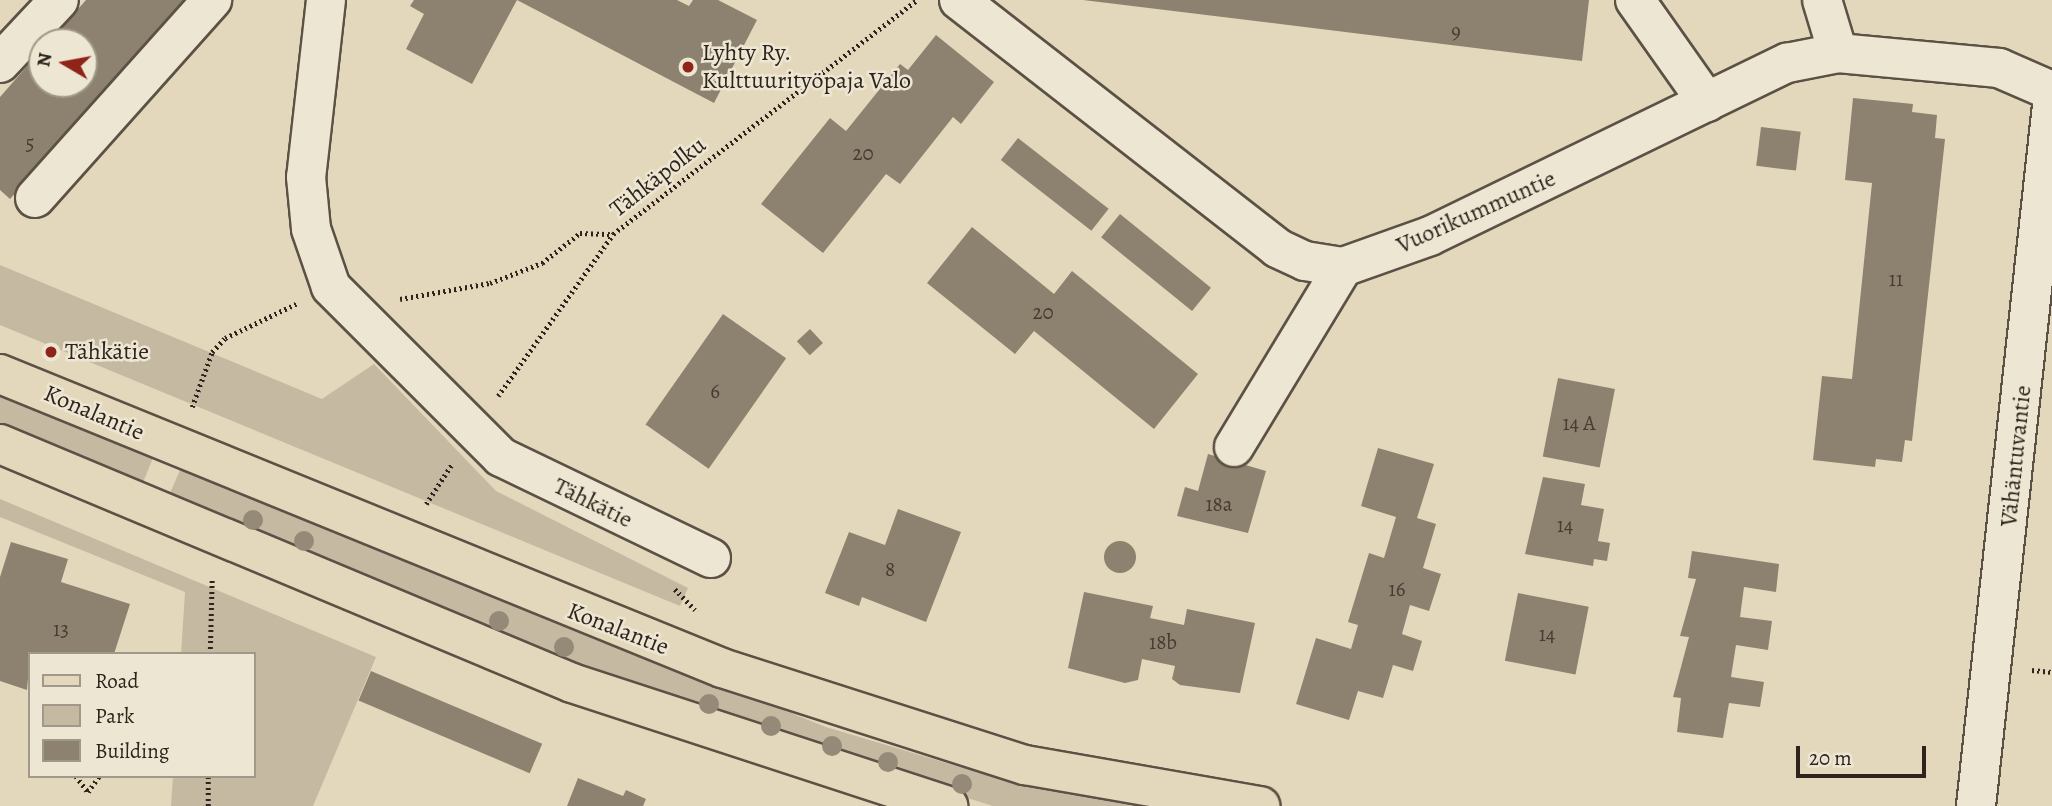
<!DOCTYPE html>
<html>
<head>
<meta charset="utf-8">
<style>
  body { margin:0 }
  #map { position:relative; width:2052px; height:806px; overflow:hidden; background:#e4d8bc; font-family:Alegreya,serif }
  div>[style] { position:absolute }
  .green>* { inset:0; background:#c5b9a1; transform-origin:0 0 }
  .building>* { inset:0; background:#8d8270; transform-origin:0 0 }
  .round { border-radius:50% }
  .path>* { height:4.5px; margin-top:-2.25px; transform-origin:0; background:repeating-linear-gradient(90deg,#2f241d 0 2px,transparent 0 5.5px) }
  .roads { filter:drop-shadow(2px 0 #5c5145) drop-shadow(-2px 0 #5c5145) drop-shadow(0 2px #5c5145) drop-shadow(0 -2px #5c5145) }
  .minor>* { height:38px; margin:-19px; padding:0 19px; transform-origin:19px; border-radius:19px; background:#ede6d3 }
  .major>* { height:38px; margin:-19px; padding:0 19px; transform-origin:19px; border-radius:19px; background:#e4d8bc }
  .trees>* { width:20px; height:20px; margin:-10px; border-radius:50%; background:#958977 }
  .dots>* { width:19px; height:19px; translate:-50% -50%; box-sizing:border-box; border:4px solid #ede6d3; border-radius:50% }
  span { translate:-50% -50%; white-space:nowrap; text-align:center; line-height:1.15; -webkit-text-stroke:5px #ede6d3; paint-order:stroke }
  .number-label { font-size:21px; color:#463c32 }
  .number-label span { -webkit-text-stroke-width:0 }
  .poi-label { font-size:24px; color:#2f241d }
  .left { translate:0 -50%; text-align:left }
  .street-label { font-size:24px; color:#2f241d }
  .legend { position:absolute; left:28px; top:652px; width:228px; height:126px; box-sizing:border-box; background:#ede6d3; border:2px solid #a1988a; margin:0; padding:9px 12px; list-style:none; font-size:21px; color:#2f241d }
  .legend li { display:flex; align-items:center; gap:14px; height:35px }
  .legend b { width:35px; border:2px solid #a1988a }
  .north { position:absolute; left:28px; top:28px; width:70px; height:70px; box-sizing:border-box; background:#ede6d3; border:2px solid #a1988a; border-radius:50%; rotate:280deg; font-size:19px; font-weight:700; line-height:28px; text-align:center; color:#2f241d }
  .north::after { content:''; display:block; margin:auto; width:24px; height:32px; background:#8f2418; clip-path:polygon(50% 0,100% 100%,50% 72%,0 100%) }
  .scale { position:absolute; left:1796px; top:746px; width:130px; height:32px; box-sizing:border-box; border:4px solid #2f241d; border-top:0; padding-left:9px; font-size:21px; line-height:24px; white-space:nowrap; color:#2f241d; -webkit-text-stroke:5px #ede6d3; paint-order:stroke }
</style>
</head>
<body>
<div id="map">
  <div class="green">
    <i style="clip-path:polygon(0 265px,322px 399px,374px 364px,496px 491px,688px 588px,680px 606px,0 325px)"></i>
    <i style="left:0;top:396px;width:165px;height:34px;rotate:22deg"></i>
    <i style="clip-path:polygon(180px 470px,826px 727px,960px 767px,1143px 806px,993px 806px,662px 703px,167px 500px)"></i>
    <i style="clip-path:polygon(0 499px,376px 657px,313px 806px,171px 806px,173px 776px,254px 776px,254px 654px,181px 654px,185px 592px,0 517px)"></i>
  </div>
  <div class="building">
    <i style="clip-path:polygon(86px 0,188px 0,10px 199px,0 190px,0 97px,42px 49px,42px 84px,84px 84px,84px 42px,49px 42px)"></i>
    <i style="clip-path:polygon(414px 0,677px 0,689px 6px,693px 0,718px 0,757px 20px,714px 103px,517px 0,472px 84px,406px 49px,424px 14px,410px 6px)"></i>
    <i style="clip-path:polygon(1083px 0,1589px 0,1582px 61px)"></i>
    <i style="clip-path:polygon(936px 35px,994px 82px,961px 124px,953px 117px,900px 184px,886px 174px,823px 253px,761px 204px,830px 118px,846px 131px,900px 64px,908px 70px)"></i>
    <i style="clip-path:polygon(1853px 98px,1913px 104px,1912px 112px,1937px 115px,1935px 138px,1945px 139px,1912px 441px,1905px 440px,1902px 462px,1876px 459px,1875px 467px,1813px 460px,1822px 376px,1852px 379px,1872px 183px,1845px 180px)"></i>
    <i style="left:1761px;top:127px;width:40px;height:39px;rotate:7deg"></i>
    <i style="left:1018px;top:138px;width:115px;height:28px;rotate:38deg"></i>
    <i style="left:1120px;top:214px;width:117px;height:30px;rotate:39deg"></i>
    <i style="clip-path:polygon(972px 227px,1054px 294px,1072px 271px,1198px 374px,1154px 429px,1034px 331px,1015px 354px,927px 283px)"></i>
    <i style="left:723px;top:314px;width:77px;height:135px;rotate:35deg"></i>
    <i style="left:810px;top:329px;width:19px;height:18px;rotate:47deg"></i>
    <i style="left:1558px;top:378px;width:58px;height:80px;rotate:11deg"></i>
    <i style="clip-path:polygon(1378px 448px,1434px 464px,1417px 518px,1436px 524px,1423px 568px,1441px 574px,1429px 611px,1410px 605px,1402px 634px,1422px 641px,1413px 671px,1393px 665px,1383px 698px,1358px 691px,1349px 720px,1296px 704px,1316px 638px,1351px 649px,1358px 625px,1348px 622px,1369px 553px,1384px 558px,1396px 517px,1361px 506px)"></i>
    <i style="clip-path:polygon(1208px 454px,1266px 471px,1248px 533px,1177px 516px,1185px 487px,1198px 491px)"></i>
    <i style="clip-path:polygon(1543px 477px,1585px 484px,1581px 505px,1604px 509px,1598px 541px,1610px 543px,1607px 561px,1594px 559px,1593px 566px,1525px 554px)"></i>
    <i style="clip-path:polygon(898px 509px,961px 532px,926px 622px,862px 597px,859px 606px,825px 593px,849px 532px,885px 545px)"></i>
    <i class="round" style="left:1104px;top:541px;width:32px;height:32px"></i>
    <i style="clip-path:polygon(11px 542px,68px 559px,61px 582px,130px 604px,114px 654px,30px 654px,27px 690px,0 681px,0 577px)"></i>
    <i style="clip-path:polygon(1692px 551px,1779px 564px,1776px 592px,1744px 587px,1740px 617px,1772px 621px,1768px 650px,1736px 645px,1731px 677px,1764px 682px,1760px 707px,1729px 703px,1723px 738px,1677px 732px,1681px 698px,1673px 697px,1689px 637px,1680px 636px,1696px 579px,1688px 578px)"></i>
    <i style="clip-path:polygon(1084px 592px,1153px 606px,1150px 618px,1184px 625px,1187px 609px,1255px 623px,1240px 693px,1180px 685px,1172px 679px,1175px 666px,1142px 659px,1138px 680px,1125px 683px,1068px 668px)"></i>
    <i style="left:1518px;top:593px;width:72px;height:69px;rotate:11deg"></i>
    <i style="left:371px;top:671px;width:186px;height:32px;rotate:23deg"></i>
    <i style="clip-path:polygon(578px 778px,623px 796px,626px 790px,646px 799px,643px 806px,567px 806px)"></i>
  </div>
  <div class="path">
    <i style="left:400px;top:299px;width:91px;rotate:-10.1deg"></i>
    <i style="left:490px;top:283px;width:56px;rotate:-21deg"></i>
    <i style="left:542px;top:263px;width:48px;rotate:-38.3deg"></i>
    <i style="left:580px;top:233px;width:33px;rotate:2deg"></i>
    <i style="left:498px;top:396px;width:199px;rotate:-54.6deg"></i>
    <i style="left:613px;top:234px;width:384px;rotate:-37.6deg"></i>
    <i style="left:192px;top:407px;width:59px;rotate:-70deg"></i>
    <i style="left:212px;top:352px;width:19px;rotate:-47deg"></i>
    <i style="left:225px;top:338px;width:79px;rotate:-25.6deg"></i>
    <i style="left:426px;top:504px;width:48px;rotate:-57deg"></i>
    <i style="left:675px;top:589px;width:29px;rotate:46deg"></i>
    <i style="left:210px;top:654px;width:76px;rotate:-88.5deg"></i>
    <i style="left:2032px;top:670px;width:20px;rotate:6deg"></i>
    <i style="left:76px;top:776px;width:20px;rotate:53deg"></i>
    <i style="left:88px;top:792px;width:19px;rotate:-55deg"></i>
    <i style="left:208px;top:806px;width:30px;rotate:-90deg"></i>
  </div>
  <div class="roads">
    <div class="minor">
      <i style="left:326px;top:0;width:178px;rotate:96.4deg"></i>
      <i style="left:306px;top:177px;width:52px;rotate:84.5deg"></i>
      <i style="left:311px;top:229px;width:61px;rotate:71deg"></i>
      <i style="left:331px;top:287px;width:240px;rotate:45deg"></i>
      <i style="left:501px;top:457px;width:233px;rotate:25.7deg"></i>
      <i style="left:959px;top:0;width:403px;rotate:37.9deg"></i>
      <i style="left:1277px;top:248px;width:31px;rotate:25deg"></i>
      <i style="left:1305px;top:261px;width:38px;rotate:9deg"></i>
      <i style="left:1343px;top:267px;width:92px;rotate:-19.6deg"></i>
      <i style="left:1430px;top:236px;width:397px;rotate:-25.9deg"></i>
      <i style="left:1787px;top:63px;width:52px;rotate:-11.1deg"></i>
      <i style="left:1838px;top:53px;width:162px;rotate:5.3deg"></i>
      <i style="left:1999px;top:68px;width:58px;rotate:23.5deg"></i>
      <i style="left:1635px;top:0;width:125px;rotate:54.8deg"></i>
      <i style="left:1822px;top:0;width:55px;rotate:73.2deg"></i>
      <i style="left:0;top:63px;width:86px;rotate:-46.9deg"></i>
      <i style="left:35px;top:198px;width:266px;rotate:-48.2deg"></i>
      <i style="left:1234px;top:447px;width:210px;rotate:-58.8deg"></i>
      <i style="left:1976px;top:806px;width:705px;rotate:-83.81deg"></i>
    </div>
    <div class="major">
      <i style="left:0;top:374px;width:780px;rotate:22.16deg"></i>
      <i style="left:722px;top:668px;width:318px;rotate:17.8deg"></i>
      <i style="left:1025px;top:765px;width:239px;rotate:9.9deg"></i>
      <i style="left:0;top:444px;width:620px;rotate:22.68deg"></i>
      <i style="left:572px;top:683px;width:396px;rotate:18.1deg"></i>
    </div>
  </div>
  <div class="trees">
    <i style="left:253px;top:520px"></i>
    <i style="left:304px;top:541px"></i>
    <i style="left:499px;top:621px"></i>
    <i style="left:564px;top:647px"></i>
    <i style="left:709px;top:704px"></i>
    <i style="left:771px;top:726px"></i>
    <i style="left:832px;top:746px"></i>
    <i style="left:888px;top:762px"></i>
    <i style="left:962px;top:784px"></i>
  </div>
  <div class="dots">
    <i style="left:688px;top:67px;background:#8f2418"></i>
    <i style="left:51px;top:352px;background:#8f2418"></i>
  </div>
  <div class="number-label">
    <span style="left:1456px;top:31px">9</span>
    <span style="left:30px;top:143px">5</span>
    <span style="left:863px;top:153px">20</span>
    <span style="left:1896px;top:279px">11</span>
    <span style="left:1043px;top:312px">20</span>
    <span style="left:715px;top:391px">6</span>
    <span style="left:1579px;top:423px">14 A</span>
    <span style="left:1219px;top:504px">18a</span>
    <span style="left:1565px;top:525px">14</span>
    <span style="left:890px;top:569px">8</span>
    <span style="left:1397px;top:589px">16</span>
    <span style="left:61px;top:629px">13</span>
    <span style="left:1547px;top:634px">14</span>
    <span style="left:1163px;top:642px">18b</span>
  </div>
  <div class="poi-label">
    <span class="left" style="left:702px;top:67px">Lyhty Ry.<br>Kulttuurityöpaja Valo</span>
    <span class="left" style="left:65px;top:352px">Tähkätie</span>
  </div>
  <div class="street-label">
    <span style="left:658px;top:177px;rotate:-38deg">Tähkäpolku</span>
    <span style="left:1476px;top:212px;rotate:-24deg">Vuorikummuntie</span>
    <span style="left:94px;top:413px;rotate:23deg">Konalantie</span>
    <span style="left:2016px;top:456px;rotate:-84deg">Vähäntuvantie</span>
    <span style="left:593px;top:503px;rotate:26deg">Tähkätie</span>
    <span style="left:618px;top:629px;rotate:21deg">Konalantie</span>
  </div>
  <ul class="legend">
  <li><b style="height:9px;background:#e4d8bc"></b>Road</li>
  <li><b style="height:19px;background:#c5b9a1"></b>Park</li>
  <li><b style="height:19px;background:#8d8270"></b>Building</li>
  </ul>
  <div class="north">N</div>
  <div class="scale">20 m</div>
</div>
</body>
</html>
